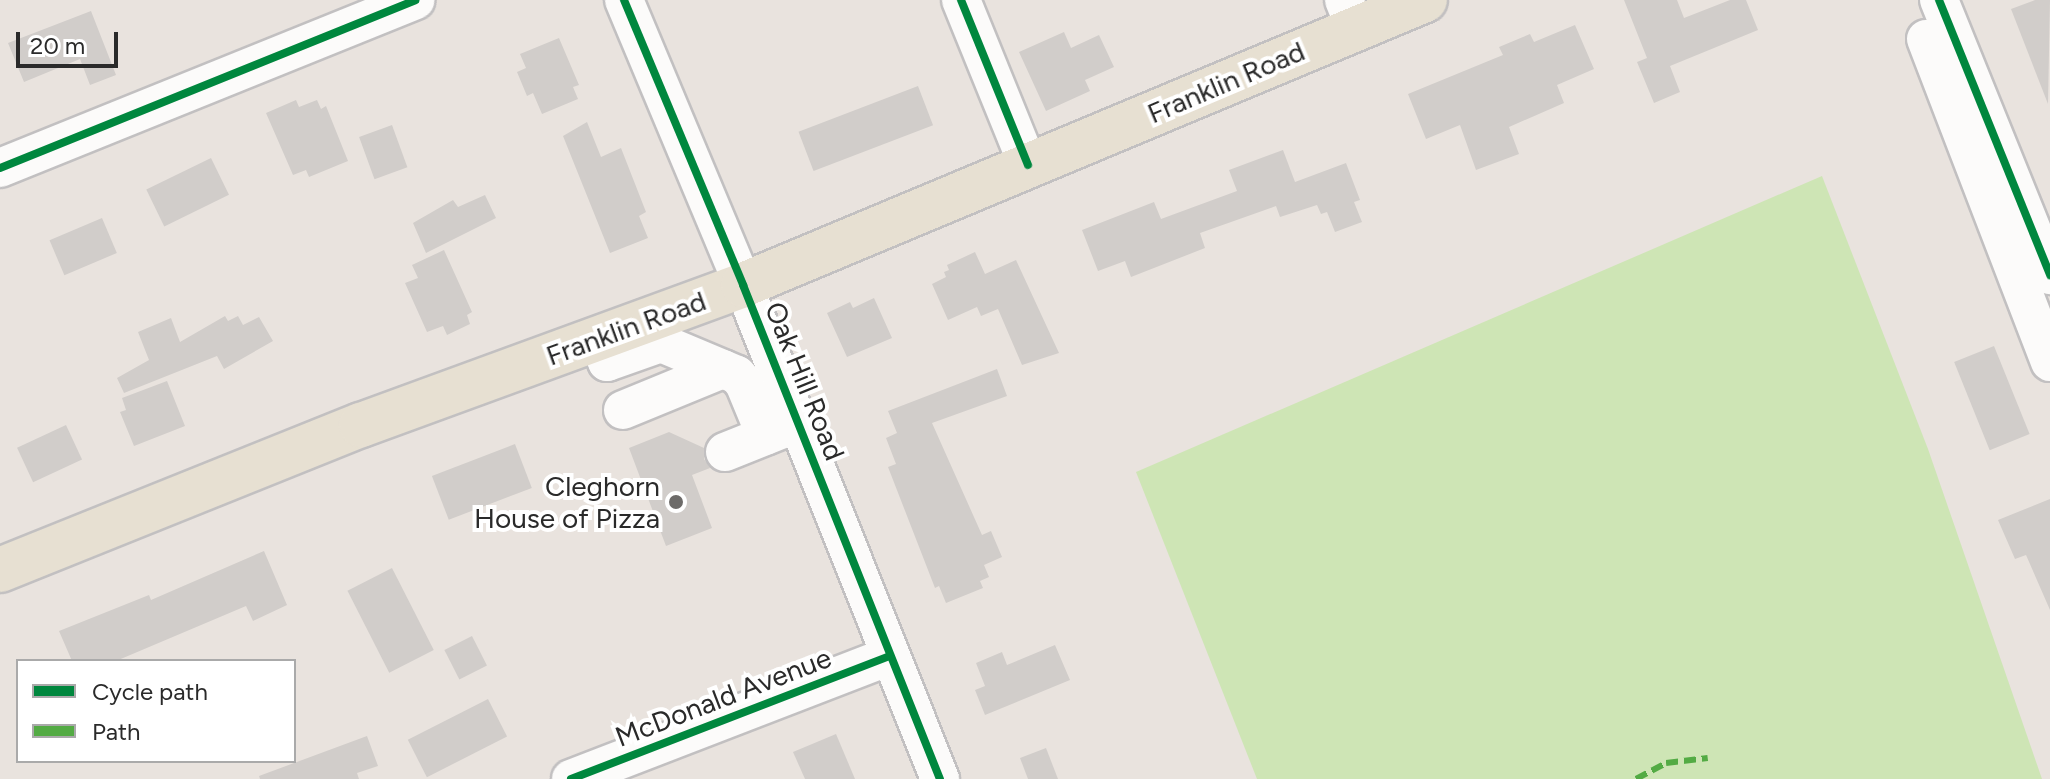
<!DOCTYPE html>
<html>
<head>
<meta charset="utf-8">
<style>
  body { margin:0 }
  #map { position:relative; width:2050px; height:779px; overflow:hidden; background:#e9e3de; font-family:Figtree,sans-serif }
  div>[style] { position:absolute }
  .green>* { inset:0; background:#cee5b5 }
  .building>* { inset:0; background:#d1cdca; transform-origin:0 0 }
  .roads { filter:drop-shadow(2px 0 #c2c0c1) drop-shadow(-2px 0 #c2c0c1) drop-shadow(0 2px #c2c0c1) drop-shadow(0 -2px #c2c0c1) }
  .minor>* { height:38px; margin:-19px; padding:0 19px; transform-origin:19px; border-radius:19px; background:#fcfbfa }
  .major>* { height:44px; margin:-22px; padding:0 22px; transform-origin:22px; border-radius:22px; background:#e7e0d2 }
  .quiet>* { height:6px; margin-top:-3px; transform-origin:0; background:repeating-linear-gradient(90deg,#53ab44 0 12px,transparent 0 18px) }
  .cycleway>* { height:8px; margin:-4px; padding:0 4px; transform-origin:4px; border-radius:4px; background:#00873e }
  .dots>* { width:22px; height:22px; translate:-50% -50%; box-sizing:border-box; border:4px solid #fff; border-radius:50% }
  span { translate:-50% -50%; white-space:nowrap; text-align:center; line-height:1.15; -webkit-text-stroke:8px #fff; paint-order:stroke }
  .street-label { font-size:28px; color:#2a2a2a }
  .poi-label { font-size:28px; color:#2a2a2a }
  .right { translate:-100% -50%; text-align:right }
  .legend { position:absolute; left:16px; top:659px; width:280px; height:104px; box-sizing:border-box; background:#fff; border:2px solid #aaa; margin:0; padding:10px 14px; list-style:none; font-size:24px; color:#2a2a2a }
  .legend li { display:flex; align-items:center; gap:16px; height:40px }
  .legend b { width:40px; border:2px solid #aaa }
  .scale { position:absolute; left:16px; top:32px; width:102px; height:36px; box-sizing:border-box; border:4px solid #2a2a2a; border-top:0; padding-left:10px; font-size:24px; line-height:28px; white-space:nowrap; color:#2a2a2a; -webkit-text-stroke:6px #fff; paint-order:stroke }
</style>
</head>
<body>
<div id="map">
  <div class="green">
    <i style="clip-path:polygon(1822px 176px,1928px 449px,2042px 779px,1257px 779px,1136px 472px)"></i>
  </div>
  <div class="building">
    <i style="clip-path:polygon(1624px 0,1677px 0,1684px 18px,1730px 0,1746px 0,1758px 30px,1670px 66px,1680px 92px,1654px 103px,1637px 62px,1647px 58px)"></i>
    <i style="clip-path:polygon(2035px 0,2050px 0,2048px 104px,2011px 9px)"></i>
    <i style="clip-path:polygon(91px 11px,116px 75px,90px 85px,80px 59px,24px 82px,8px 43px)"></i>
    <i style="clip-path:polygon(1575px 25px,1594px 69px,1557px 85px,1564px 103px,1509px 127px,1519px 154px,1476px 170px,1460px 125px,1426px 139px,1408px 94px,1503px 55px,1499px 47px,1530px 34px,1534px 42px)"></i>
    <i style="clip-path:polygon(1064px 32px,1071px 48px,1099px 35px,1114px 67px,1085px 80px,1090px 91px,1046px 111px,1019px 52px)"></i>
    <i style="clip-path:polygon(559px 38px,579px 85px,573px 87px,578px 99px,542px 114px,533px 93px,527px 96px,517px 72px,526px 68px,520px 54px)"></i>
    <i style="left:918px;top:86px;width:42px;height:128px;rotate:69deg"></i>
    <i style="clip-path:polygon(296px 100px,299px 107px,317px 100px,321px 109px,326px 106px,348px 161px,309px 177px,306px 170px,293px 175px,266px 113px)"></i>
    <i style="clip-path:polygon(587px 122px,601px 157px,621px 148px,646px 212px,639px 216px,648px 238px,610px 253px,563px 136px)"></i>
    <i style="left:392px;top:125px;width:45px;height:35px;rotate:70deg"></i>
    <i style="clip-path:polygon(1283px 150px,1295px 182px,1346px 163px,1360px 200px,1354px 202px,1362px 222px,1335px 232px,1327px 212px,1321px 214px,1317px 205px,1280px 217px,1276px 206px,1200px 233px,1205px 248px,1131px 277px,1125px 261px,1098px 271px,1082px 230px,1154px 202px,1161px 219px,1237px 191px,1229px 170px)"></i>
    <i style="left:211px;top:158px;width:41px;height:72px;rotate:64deg"></i>
    <i style="clip-path:polygon(485px 195px,496px 218px,426px 253px,413px 223px,453px 200px,458px 207px)"></i>
    <i style="left:102px;top:218px;width:38px;height:57px;rotate:67deg"></i>
    <i style="clip-path:polygon(444px 250px,472px 312px,467px 315px,470px 324px,447px 335px,443px 326px,427px 332px,405px 283px,418px 278px,412px 265px)"></i>
    <i style="clip-path:polygon(975px 252px,985px 274px,1016px 260px,1059px 353px,1022px 365px,998px 309px,981px 316px,977px 307px,948px 320px,932px 284px,946px 277px,944px 272px,949px 270px,947px 265px)"></i>
    <i style="clip-path:polygon(874px 298px,892px 338px,847px 357px,827px 313px,850px 302px,853px 308px)"></i>
    <i style="clip-path:polygon(225px 316px,228px 321px,238px 316px,243px 325px,259px 317px,273px 341px,224px 369px,217px 356px,124px 393px,117px 378px,149px 360px,138px 332px,171px 318px,180px 342px)"></i>
    <i style="left:1994px;top:346px;width:95px;height:43px;rotate:68deg"></i>
    <i style="clip-path:polygon(997px 369px,1007px 396px,932px 423px,982px 535px,991px 531px,1002px 557px,984px 565px,989px 577px,980px 581px,983px 588px,946px 603px,939px 586px,935px 588px,888px 467px,896px 464px,886px 438px,897px 433px,888px 411px)"></i>
    <i style="clip-path:polygon(167px 381px,185px 426px,134px 446px,120px 412px,126px 410px,122px 398px)"></i>
    <i style="left:66px;top:425px;width:38px;height:54px;rotate:65deg"></i>
    <i style="clip-path:polygon(669px 432px,704px 448px,704px 459px,710px 468px,692px 475px,712px 528px,666px 546px,629px 448px)"></i>
    <i style="left:515px;top:444px;width:47px;height:89px;rotate:69deg"></i>
    <i style="clip-path:polygon(2050px 499px,2050px 610px,2026px 555px,2015px 559px,1998px 520px)"></i>
    <i style="clip-path:polygon(264px 551px,287px 605px,253px 621px,246px 606px,116px 661px,72px 661px,59px 631px,149px 595px,151px 600px)"></i>
    <i style="left:392px;top:568px;width:92px;height:50px;rotate:63deg"></i>
    <i style="left:472px;top:636px;width:33px;height:31px;rotate:63deg"></i>
    <i style="clip-path:polygon(1055px 645px,1070px 680px,985px 715px,975px 690px,985px 686px,976px 663px,1002px 652px,1007px 665px)"></i>
    <i style="left:488px;top:699px;width:42px;height:90px;rotate:63deg"></i>
    <i style="clip-path:polygon(836px 734px,855px 779px,805px 779px,793px 752px)"></i>
    <i style="clip-path:polygon(367px 736px,378px 766px,357px 773px,359px 779px,260px 779px,259px 776px)"></i>
    <i style="clip-path:polygon(1046px 748px,1058px 779px,1028px 779px,1020px 758px)"></i>
  </div>
  <div class="roads">
    <div class="minor">
      <i style="left:624px;top:0;width:309px;rotate:67.3deg"></i>
      <i style="left:743px;top:285px;width:532px;rotate:68.26deg"></i>
      <i style="left:961px;top:0;width:178px;rotate:67.9deg"></i>
      <i style="left:1344px;top:0;width:29px;rotate:68deg"></i>
      <i style="left:1939px;top:0;width:297px;rotate:68deg"></i>
      <i style="left:1926px;top:39px;width:346px;rotate:69deg"></i>
      <i style="left:0;top:168px;width:448px;rotate:-22deg"></i>
      <i style="left:597px;top:338px;width:26px;rotate:67deg"></i>
      <i style="left:607px;top:362px;width:57px;rotate:-19.4deg"></i>
      <i style="left:661px;top:343px;width:82px;rotate:22.8deg"></i>
      <i style="left:737px;top:375px;width:11px;rotate:49deg"></i>
      <i style="left:744px;top:383px;width:57px;rotate:67.5deg"></i>
      <i style="left:623px;top:410px;width:108px;rotate:-22.3deg"></i>
      <i style="left:725px;top:452px;width:70px;rotate:-21.8deg"></i>
      <i style="left:571px;top:779px;width:342px;rotate:-21.1deg"></i>
    </div>
    <div class="major">
      <i style="left:0;top:570px;width:389px;rotate:-21.9deg"></i>
      <i style="left:361px;top:425px;width:407px;rotate:-20.1deg"></i>
      <i style="left:743px;top:285px;width:739px;rotate:-22.68deg"></i>
    </div>
  </div>
  <div class="quiet">
    <i style="left:1636px;top:779px;width:34px;rotate:-28deg"></i>
    <i style="left:1666px;top:763px;width:42px;rotate:-6.8deg"></i>
  </div>
  <div class="cycleway">
    <i style="left:624px;top:0;width:309px;rotate:67.3deg"></i>
    <i style="left:743px;top:285px;width:532px;rotate:68.26deg"></i>
    <i style="left:961px;top:0;width:178px;rotate:67.9deg"></i>
    <i style="left:1939px;top:0;width:297px;rotate:68deg"></i>
    <i style="left:0;top:168px;width:448px;rotate:-22deg"></i>
    <i style="left:571px;top:779px;width:342px;rotate:-21.1deg"></i>
  </div>
  <div class="dots">
    <i style="left:676px;top:502px;background:#6d6b69"></i>
  </div>
  <div class="street-label">
    <span style="left:1226px;top:82px;rotate:-23deg">Franklin Road</span>
    <span style="left:626px;top:328px;rotate:-20deg">Franklin Road</span>
    <span style="left:805px;top:381px;rotate:68deg">Oak Hill Road</span>
    <span style="left:723px;top:697px;rotate:-21deg">McDonald Avenue</span>
  </div>
  <div class="poi-label">
    <span class="right" style="left:660px;top:502px">Cleghorn<br>House of Pizza</span>
  </div>
  <ul class="legend">
  <li><b style="height:10px;background:#00873e"></b>Cycle path</li>
  <li><b style="height:10px;background:#53ab44"></b>Path</li>
  </ul>
  <div class="scale">20 m</div>
</div>
</body>
</html>
